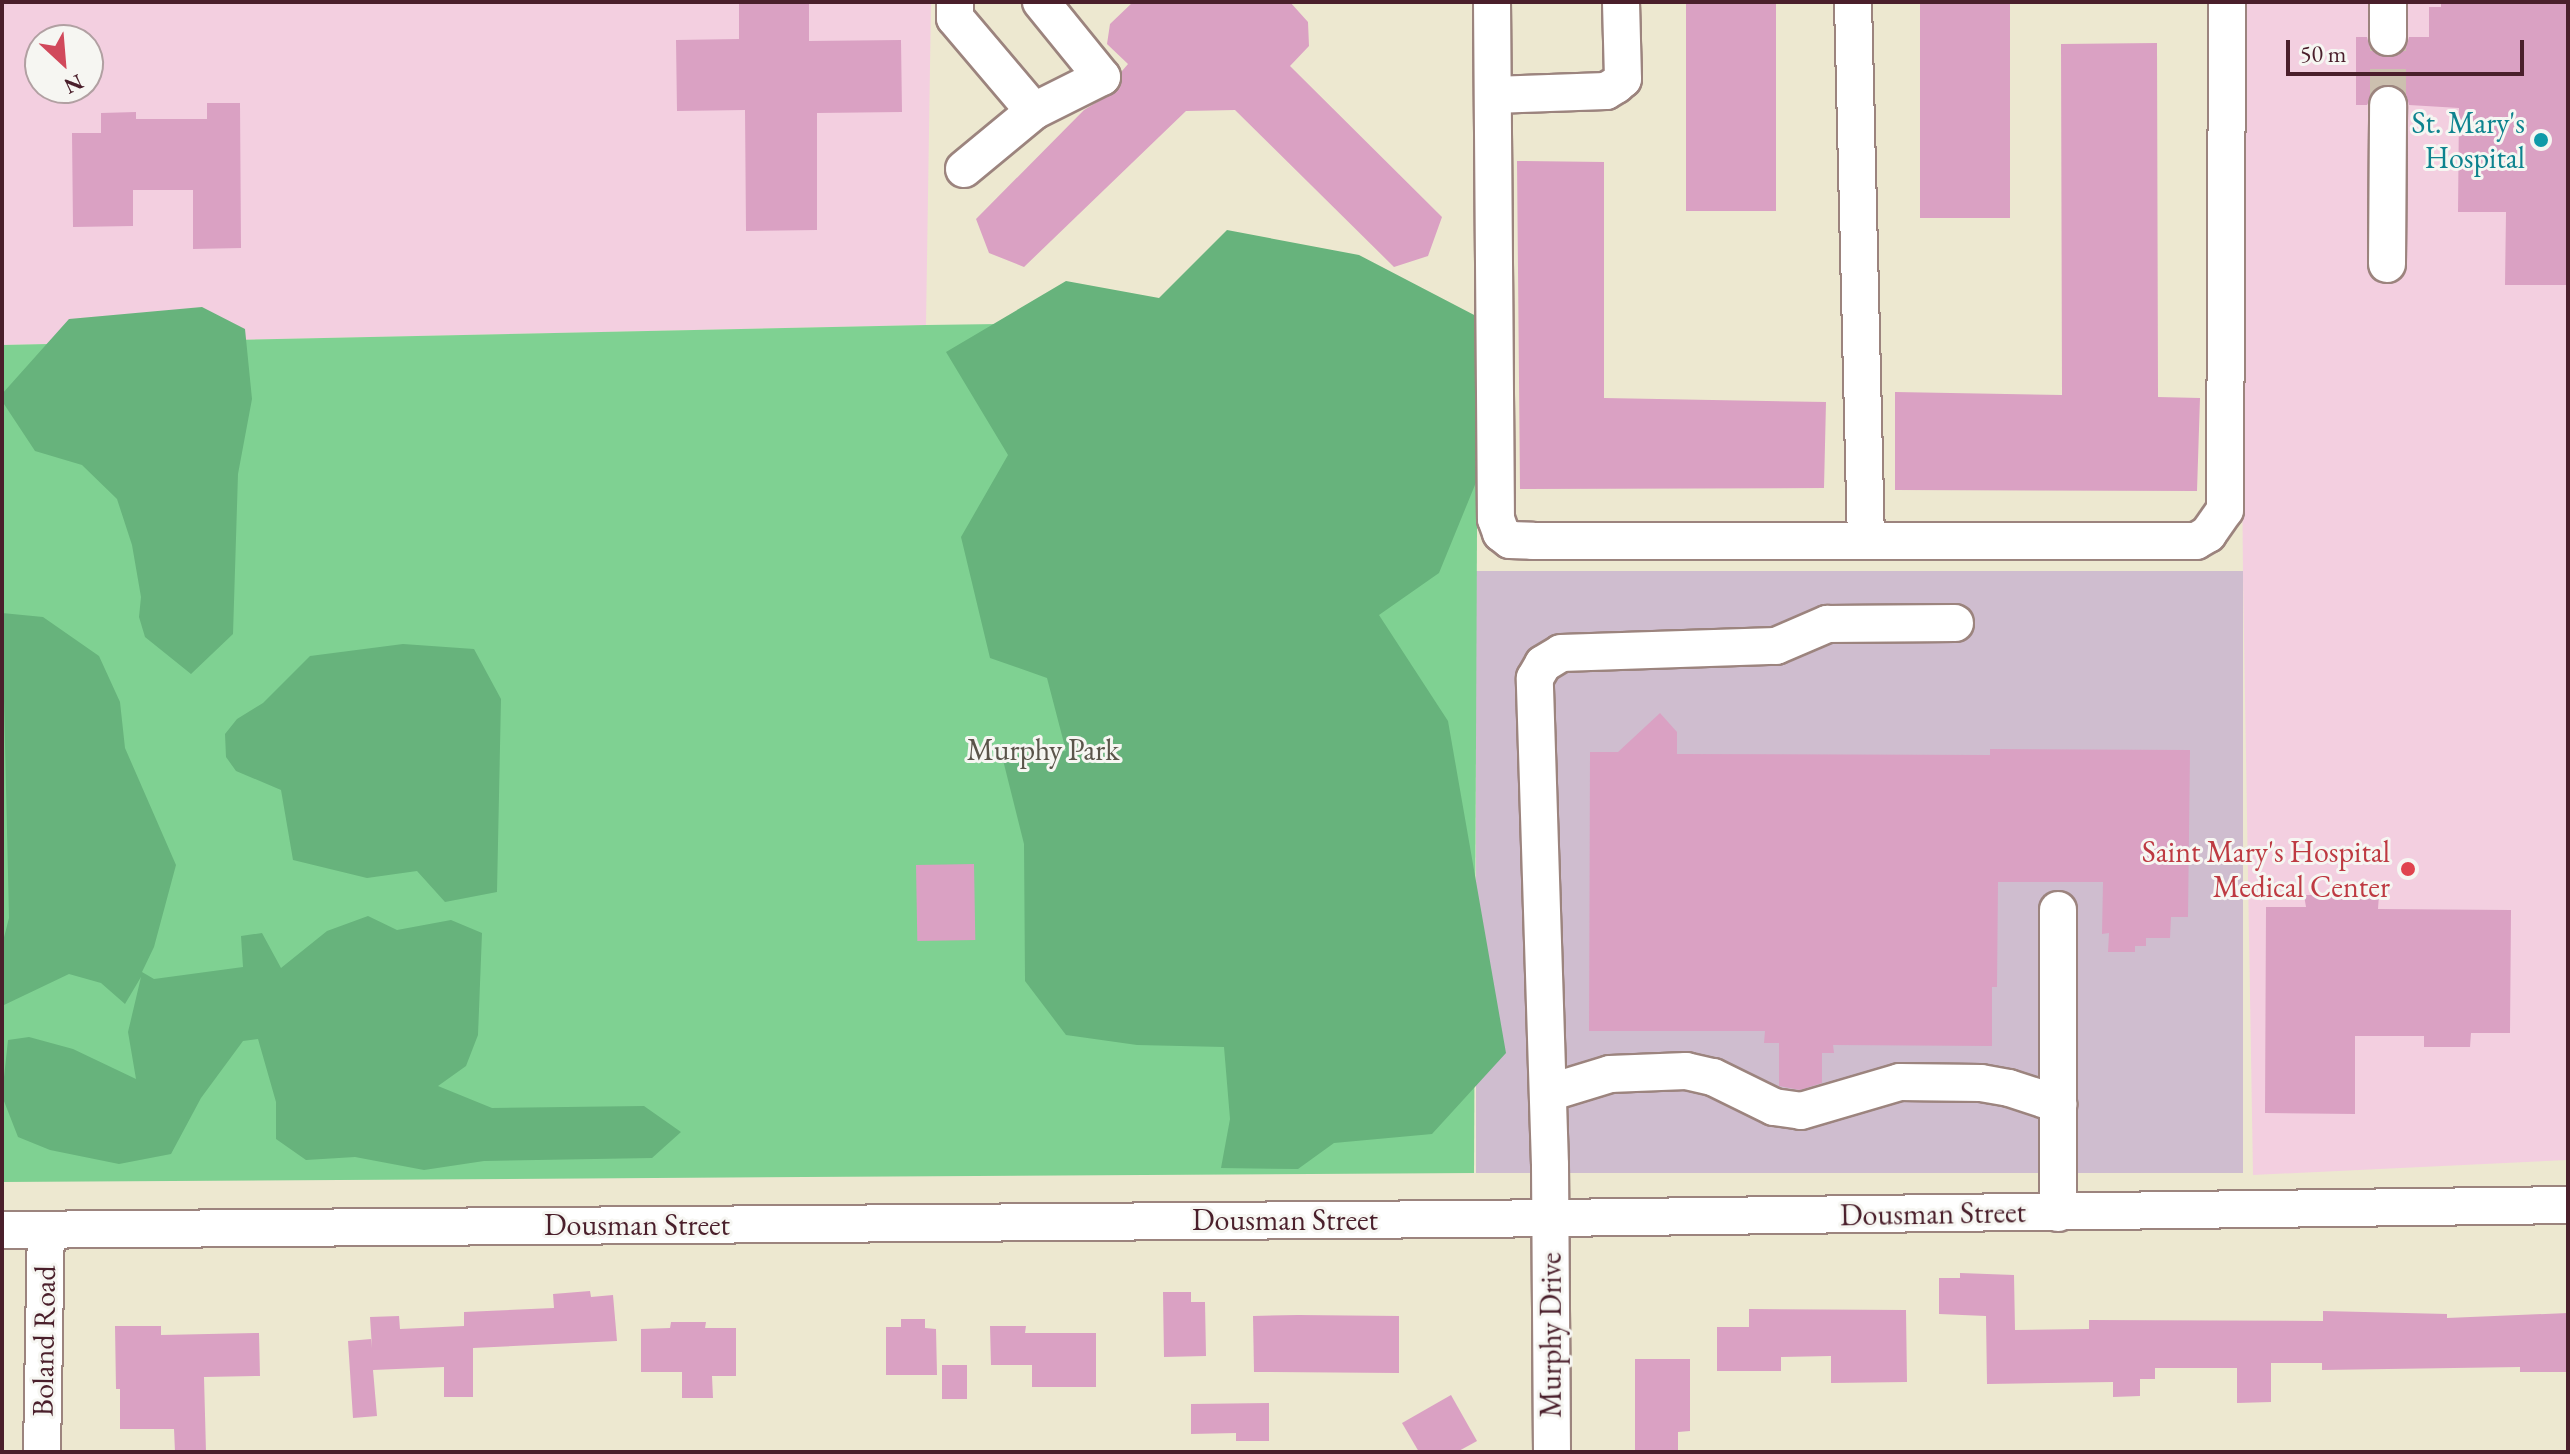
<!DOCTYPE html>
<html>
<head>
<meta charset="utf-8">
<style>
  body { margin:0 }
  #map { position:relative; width:2570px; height:1454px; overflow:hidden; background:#ede8d0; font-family:"EB Garamond",serif }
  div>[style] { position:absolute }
  .built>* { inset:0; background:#f3cfe0 }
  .industrial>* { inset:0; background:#cfbdcf; transform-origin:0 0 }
  .green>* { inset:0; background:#7fd192 }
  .forest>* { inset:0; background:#67b37c }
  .building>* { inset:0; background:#daa1c3; transform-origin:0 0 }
  .minor-tunnel>* { height:36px; margin-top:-18px; transform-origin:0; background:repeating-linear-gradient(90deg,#ccc0af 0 36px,transparent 0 54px) }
  .roads { filter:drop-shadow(2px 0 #9c847e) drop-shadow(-2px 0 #9c847e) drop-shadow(0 2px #9c847e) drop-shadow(0 -2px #9c847e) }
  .minor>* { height:36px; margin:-18px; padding:0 18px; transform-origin:18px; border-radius:18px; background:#fff }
  .dots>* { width:22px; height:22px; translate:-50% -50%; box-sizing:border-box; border:4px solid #f6f6f2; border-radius:50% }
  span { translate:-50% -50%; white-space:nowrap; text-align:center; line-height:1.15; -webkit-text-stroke:6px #f6f6f2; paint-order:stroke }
  .culture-label { font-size:30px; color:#0d838f }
  .right { translate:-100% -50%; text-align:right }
  .park-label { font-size:30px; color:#5a544a }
  .health-label { font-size:30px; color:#be3a42 }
  .street-label { font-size:30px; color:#4a1f2b }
  .frame { position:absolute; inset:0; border:4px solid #4a1f2b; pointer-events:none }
  .north { position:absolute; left:24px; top:24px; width:80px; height:80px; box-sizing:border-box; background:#f6f6f2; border:2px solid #b1a0a2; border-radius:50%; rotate:154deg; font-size:22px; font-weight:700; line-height:32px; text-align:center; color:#4a1f2b }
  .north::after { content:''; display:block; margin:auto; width:28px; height:36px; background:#d1495b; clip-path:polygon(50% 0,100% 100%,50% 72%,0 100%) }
  .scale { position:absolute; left:2286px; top:40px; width:238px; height:36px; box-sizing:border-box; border:4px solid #4a1f2b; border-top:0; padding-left:10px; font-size:24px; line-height:28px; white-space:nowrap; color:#4a1f2b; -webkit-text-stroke:6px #f6f6f2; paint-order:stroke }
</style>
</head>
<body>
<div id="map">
  <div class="built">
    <i style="clip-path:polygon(evenodd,2px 2px,931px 2px,926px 325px,2px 345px,2px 2px,40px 40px,88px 40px,88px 88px,40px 88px,40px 40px)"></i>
    <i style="clip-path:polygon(2238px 2px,2568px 2px,2568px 1160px,2253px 1175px,2243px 577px)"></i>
  </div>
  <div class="industrial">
    <i style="left:1476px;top:571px;width:767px;height:602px"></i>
  </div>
  <div class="green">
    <i style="clip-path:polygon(1478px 317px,1474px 1173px,2px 1182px,2px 345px,926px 325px)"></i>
  </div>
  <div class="forest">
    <i style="clip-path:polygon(1227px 230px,1359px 255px,1478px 317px,1477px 480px,1439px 573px,1379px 615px,1448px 721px,1506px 1053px,1432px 1134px,1334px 1143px,1298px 1169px,1221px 1168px,1230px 1119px,1224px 1047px,1137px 1045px,1066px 1035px,1025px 981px,1024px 844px,1002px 756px,1066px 751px,1047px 678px,990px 658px,961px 537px,1008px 455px,946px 352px,1066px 281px,1159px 298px)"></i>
    <i style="clip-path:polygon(202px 307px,245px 329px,252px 399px,238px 474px,233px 634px,191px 674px,145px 637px,139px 617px,141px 597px,132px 545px,117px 499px,82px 465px,35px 451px,2px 401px,2px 394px,69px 319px)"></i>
    <i style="clip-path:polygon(2px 613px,43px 617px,99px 656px,120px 702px,125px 748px,176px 865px,154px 947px,142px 972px,154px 979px,243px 967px,241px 936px,262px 933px,281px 968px,327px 931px,368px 916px,397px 930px,451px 920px,482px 933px,478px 1035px,466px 1066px,438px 1086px,492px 1108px,644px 1106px,681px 1132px,652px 1158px,484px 1161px,424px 1170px,355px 1157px,306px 1160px,276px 1139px,276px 1102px,258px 1039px,243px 1041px,201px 1098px,171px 1154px,119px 1164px,50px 1150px,18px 1137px,2px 1096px,8px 1040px,29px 1037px,73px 1049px,136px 1079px,128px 1032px,141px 977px,125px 1004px,101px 983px,69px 974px,4px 1005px,2px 945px,9px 918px)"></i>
    <i style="clip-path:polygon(403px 644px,474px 649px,501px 699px,497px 892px,445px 902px,417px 871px,367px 878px,293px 860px,281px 790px,236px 771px,226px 757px,225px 734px,237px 719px,263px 703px,310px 656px)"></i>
  </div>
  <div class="building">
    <i style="clip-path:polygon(739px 2px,809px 2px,809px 41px,901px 40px,902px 112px,817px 113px,817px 230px,746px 231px,745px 110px,677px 111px,676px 40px,739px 39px)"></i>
    <i style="clip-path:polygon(1133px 2px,1290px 2px,1308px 22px,1309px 46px,1290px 66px,1442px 217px,1428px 256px,1394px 267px,1235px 110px,1186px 111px,1024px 267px,989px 253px,976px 219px,1084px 110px,1120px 88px,1122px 71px,1128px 64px,1107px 44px,1110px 24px)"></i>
    <i style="left:1686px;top:2px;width:90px;height:209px"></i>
    <i style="left:1920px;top:2px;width:90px;height:216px"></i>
    <i style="clip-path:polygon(2441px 2px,2568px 2px,2568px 285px,2505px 285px,2506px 212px,2458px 212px,2459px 108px,2409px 105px,2406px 94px,2389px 84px,2377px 87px,2367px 105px,2356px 105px,2356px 37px,2367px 37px,2370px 48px,2378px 55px,2398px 55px,2406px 48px,2409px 37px,2429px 37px,2429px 7px,2441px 7px)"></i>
    <i style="clip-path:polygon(2157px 43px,2158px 397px,2200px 398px,2197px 491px,1895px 490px,1895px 392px,2062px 395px,2061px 44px)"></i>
    <i style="clip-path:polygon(207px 103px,240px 103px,241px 248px,193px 249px,193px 190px,133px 190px,133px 226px,73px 227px,72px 133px,101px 133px,101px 113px,136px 112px,136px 119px,207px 119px)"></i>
    <i style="clip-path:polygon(1517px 161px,1604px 162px,1604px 398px,1826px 402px,1824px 488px,1520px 489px)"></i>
    <i style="clip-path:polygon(1660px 713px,1677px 732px,1677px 754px,1990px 755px,1990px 749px,2190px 750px,2188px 917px,2171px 917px,2170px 938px,2146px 938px,2146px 946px,2135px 946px,2135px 952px,2108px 952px,2109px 933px,2102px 934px,2103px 882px,1998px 882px,1997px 987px,1992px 987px,1992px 1046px,1833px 1045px,1834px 1053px,1822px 1053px,1822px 1083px,1800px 1090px,1779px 1086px,1779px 1043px,1764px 1043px,1765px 1031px,1589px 1031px,1590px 752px,1618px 752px)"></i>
    <i style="left:974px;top:864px;width:76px;height:58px;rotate:89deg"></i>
    <i style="clip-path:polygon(2304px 895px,2379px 895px,2378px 909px,2511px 910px,2510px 1033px,2471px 1033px,2470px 1047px,2424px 1047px,2424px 1036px,2355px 1036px,2355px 1114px,2265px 1113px,2266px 907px,2306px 907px)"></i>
    <i style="clip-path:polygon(1960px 1273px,2014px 1275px,2015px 1330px,2089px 1329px,2089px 1320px,2323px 1321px,2323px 1311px,2447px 1314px,2447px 1318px,2568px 1313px,2568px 1372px,2520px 1372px,2520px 1367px,2322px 1370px,2322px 1363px,2271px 1363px,2271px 1402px,2237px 1403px,2237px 1368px,2155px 1368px,2155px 1379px,2140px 1379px,2140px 1396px,2113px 1397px,2113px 1382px,1987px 1384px,1986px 1316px,1939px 1314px,1939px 1278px,1960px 1278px)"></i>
    <i style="clip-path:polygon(590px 1291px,591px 1297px,613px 1295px,617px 1341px,473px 1348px,473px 1397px,444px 1397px,444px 1367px,373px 1370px,377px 1416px,353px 1418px,348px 1341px,371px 1339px,372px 1348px,370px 1317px,399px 1316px,400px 1329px,464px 1326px,464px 1312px,554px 1308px,553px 1294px)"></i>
    <i style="clip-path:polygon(1163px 1292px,1191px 1292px,1191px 1302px,1205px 1302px,1206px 1356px,1164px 1357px)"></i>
    <i style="clip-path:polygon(1749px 1309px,1906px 1310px,1907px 1382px,1831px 1383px,1831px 1356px,1781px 1357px,1781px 1371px,1717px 1371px,1717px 1327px,1749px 1327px)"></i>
    <i style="clip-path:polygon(1298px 1315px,1399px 1316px,1399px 1373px,1254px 1372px,1253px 1316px)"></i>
    <i style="clip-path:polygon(901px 1319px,925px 1319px,925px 1328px,936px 1329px,937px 1375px,886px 1375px,886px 1327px,901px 1327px)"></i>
    <i style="clip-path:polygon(671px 1322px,706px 1322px,705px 1328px,736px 1328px,736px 1376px,712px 1376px,713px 1398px,682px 1398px,682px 1372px,641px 1372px,641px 1329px,670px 1328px)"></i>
    <i style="clip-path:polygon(115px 1326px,161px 1326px,161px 1335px,259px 1333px,260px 1376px,204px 1377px,206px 1452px,175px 1452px,174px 1429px,120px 1429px,120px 1389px,116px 1389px)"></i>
    <i style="clip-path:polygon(990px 1326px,1026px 1326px,1025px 1333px,1096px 1333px,1096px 1387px,1032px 1387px,1032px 1365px,991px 1365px)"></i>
    <i style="clip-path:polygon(1635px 1359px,1690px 1359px,1690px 1431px,1678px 1432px,1678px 1452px,1635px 1452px)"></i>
    <i style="left:942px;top:1365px;width:25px;height:34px"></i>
    <i style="clip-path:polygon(1451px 1395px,1477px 1441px,1457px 1452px,1419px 1452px,1402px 1423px)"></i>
    <i style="clip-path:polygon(1269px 1403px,1269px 1441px,1236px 1441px,1236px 1433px,1191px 1434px,1191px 1404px)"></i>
  </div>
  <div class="minor-tunnel">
    <i style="left:2388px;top:105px;width:68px;rotate:-90deg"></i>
  </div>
  <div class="roads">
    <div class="minor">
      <i style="left:955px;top:2px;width:16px;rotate:90deg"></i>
      <i style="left:955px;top:18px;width:122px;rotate:49.7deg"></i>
      <i style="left:1034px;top:111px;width:76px;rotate:-26.6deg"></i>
      <i style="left:1102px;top:77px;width:97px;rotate:-129.1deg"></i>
      <i style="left:1492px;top:2px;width:517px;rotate:89.56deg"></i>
      <i style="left:1496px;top:519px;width:15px;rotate:70deg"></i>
      <i style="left:1501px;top:533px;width:11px;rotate:38deg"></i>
      <i style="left:1510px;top:540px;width:23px;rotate:2deg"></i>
      <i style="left:1533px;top:541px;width:663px"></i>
      <i style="left:2196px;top:541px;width:14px;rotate:-30deg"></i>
      <i style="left:2208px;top:534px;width:29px;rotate:-55deg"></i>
      <i style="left:2225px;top:510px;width:508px;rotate:-89.77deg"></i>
      <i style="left:1853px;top:2px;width:539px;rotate:88.62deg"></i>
      <i style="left:2388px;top:37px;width:35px;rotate:-90deg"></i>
      <i style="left:1493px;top:95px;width:113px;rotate:-2deg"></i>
      <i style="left:1606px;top:91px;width:12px;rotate:-31deg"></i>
      <i style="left:1616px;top:85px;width:9px;rotate:-41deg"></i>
      <i style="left:1623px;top:79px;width:77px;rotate:-91.5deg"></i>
      <i style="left:964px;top:169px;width:91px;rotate:-39.6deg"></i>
      <i style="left:2387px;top:264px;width:159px;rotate:-89.6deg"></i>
      <i style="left:1548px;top:1093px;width:65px;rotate:-17deg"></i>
      <i style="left:1610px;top:1074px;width:76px;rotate:-2.3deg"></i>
      <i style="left:1686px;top:1071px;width:28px;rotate:13deg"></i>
      <i style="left:1713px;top:1077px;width:68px;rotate:26.2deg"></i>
      <i style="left:1774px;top:1107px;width:27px;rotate:8deg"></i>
      <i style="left:1801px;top:1111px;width:103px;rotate:-16.3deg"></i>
      <i style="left:1900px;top:1082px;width:81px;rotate:0.7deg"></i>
      <i style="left:1981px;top:1083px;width:28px;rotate:10deg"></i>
      <i style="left:2009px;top:1088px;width:52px;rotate:18.1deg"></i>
      <i style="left:2058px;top:1213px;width:303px;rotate:-90deg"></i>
      <i style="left:2px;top:1230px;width:1472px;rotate:-0.43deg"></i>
      <i style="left:1474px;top:1219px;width:1094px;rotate:-0.73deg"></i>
      <i style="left:42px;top:1452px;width:222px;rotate:-89deg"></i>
      <i style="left:1552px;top:1452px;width:287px;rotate:-90.4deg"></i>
      <i style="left:1550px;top:1165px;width:487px;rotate:-91.8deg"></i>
      <i style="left:1535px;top:678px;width:16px;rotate:-60deg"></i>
      <i style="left:1543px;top:664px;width:21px;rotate:-31deg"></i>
      <i style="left:1561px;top:653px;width:215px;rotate:-1.9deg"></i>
      <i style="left:1776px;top:646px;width:56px;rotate:-23.3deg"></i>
      <i style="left:1827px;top:624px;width:128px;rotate:-0.4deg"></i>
    </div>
  </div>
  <div class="dots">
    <i style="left:2541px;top:140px;background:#0f9aa8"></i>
    <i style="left:2408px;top:869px;background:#e0444e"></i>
  </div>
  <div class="culture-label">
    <span class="right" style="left:2525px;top:140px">St. Mary's<br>Hospital</span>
  </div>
  <div class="park-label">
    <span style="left:1043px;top:750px">Murphy Park</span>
  </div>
  <div class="health-label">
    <span class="right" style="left:2390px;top:869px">Saint Mary's Hospital<br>Medical Center</span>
  </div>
  <div class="street-label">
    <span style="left:1933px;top:1214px;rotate:-1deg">Dousman Street</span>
    <span style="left:1285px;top:1220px">Dousman Street</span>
    <span style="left:637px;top:1225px">Dousman Street</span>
    <span style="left:1551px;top:1335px;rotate:-90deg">Murphy Drive</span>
    <span style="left:44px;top:1341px;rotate:-89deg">Boland Road</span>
  </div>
  <div class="frame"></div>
  <div class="north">N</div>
  <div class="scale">50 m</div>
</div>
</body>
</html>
